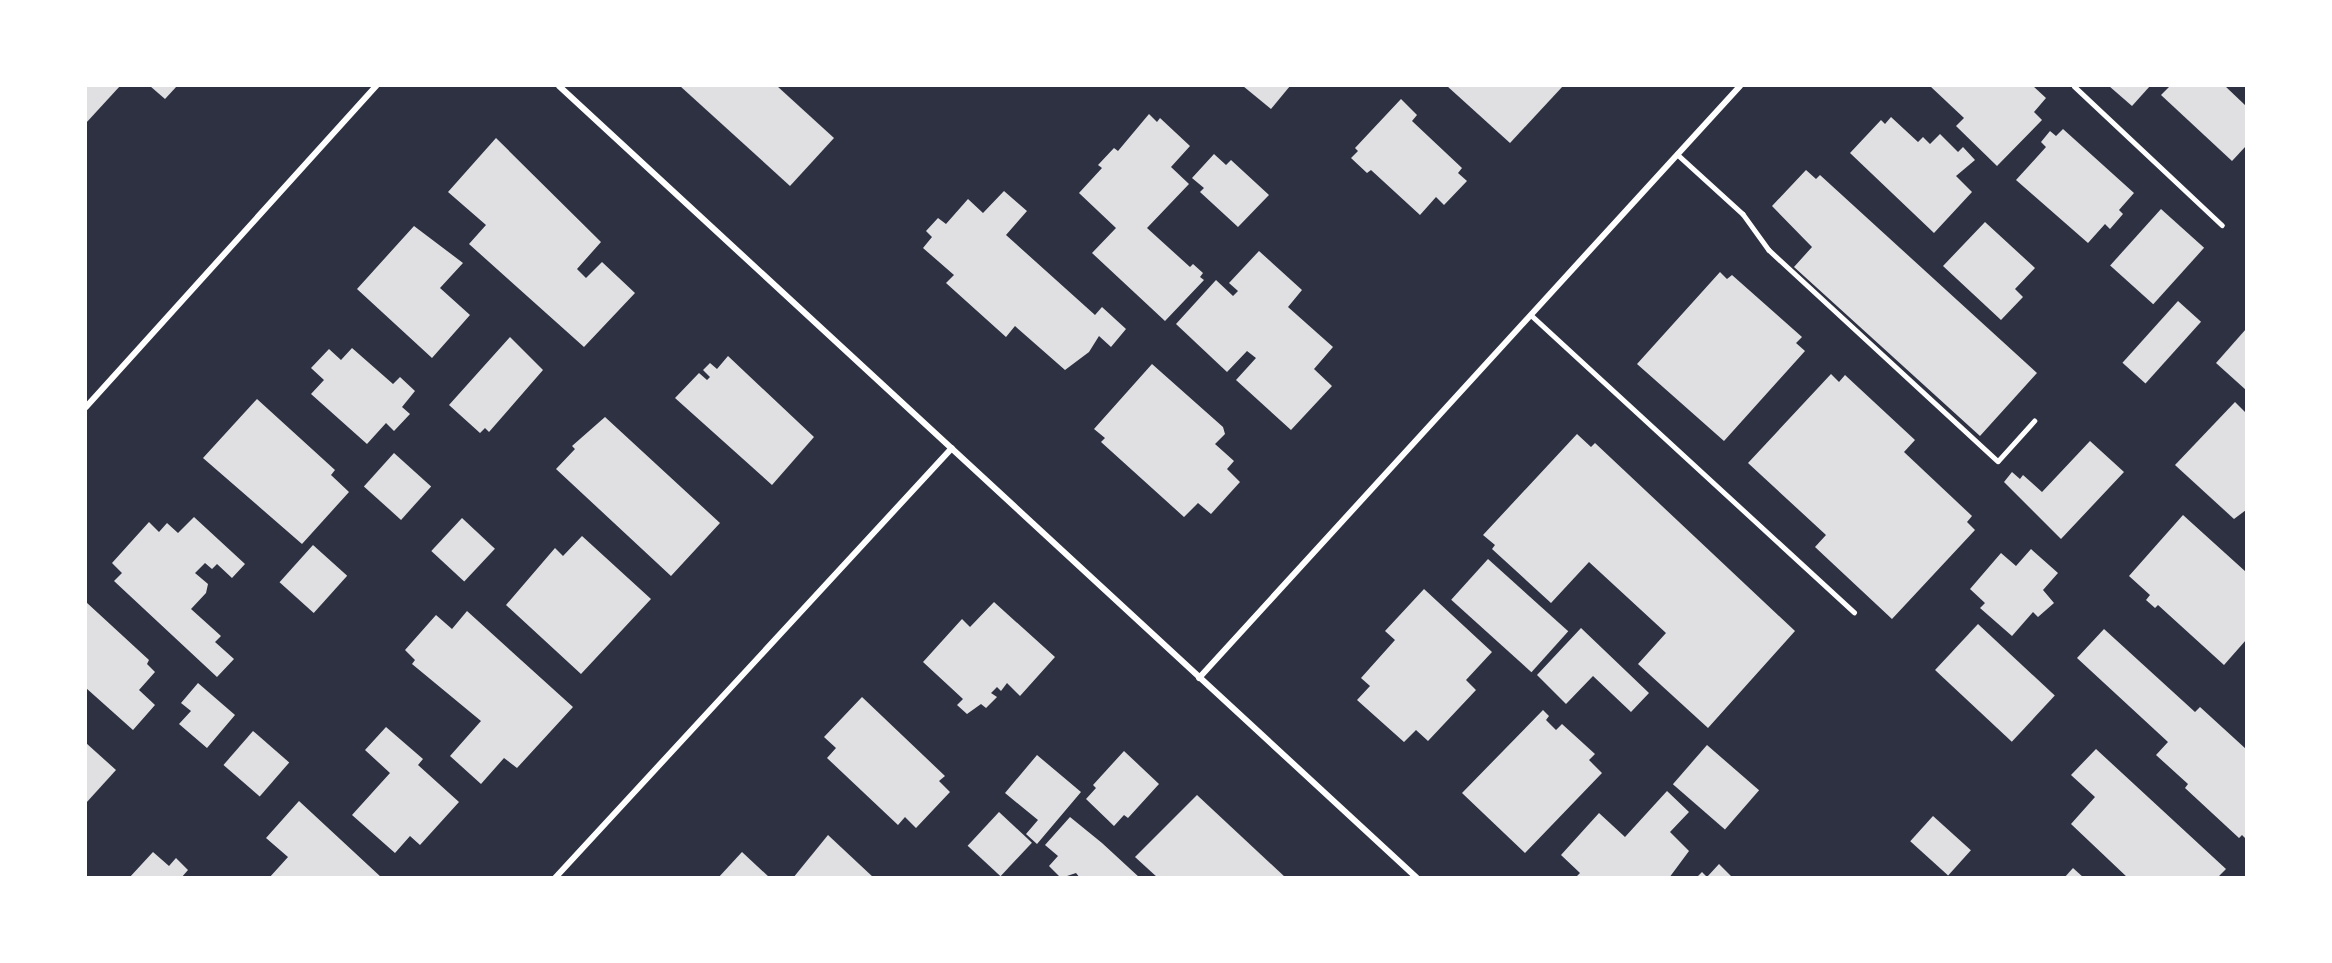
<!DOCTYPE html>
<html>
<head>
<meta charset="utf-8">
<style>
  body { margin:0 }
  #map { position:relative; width:2332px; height:963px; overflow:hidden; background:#2d3142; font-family:Rubik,sans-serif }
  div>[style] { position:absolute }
  .building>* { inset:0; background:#e0e0e3; transform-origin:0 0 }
  .service>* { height:4.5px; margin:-2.25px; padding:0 2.25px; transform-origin:2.25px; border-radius:2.25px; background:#fff }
  .minor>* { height:6px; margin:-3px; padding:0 3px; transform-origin:3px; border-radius:3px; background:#fff }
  span { translate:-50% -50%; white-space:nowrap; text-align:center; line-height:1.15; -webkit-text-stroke:4.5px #fff; paint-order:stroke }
  .frame { position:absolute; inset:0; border:87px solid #fff; pointer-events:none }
</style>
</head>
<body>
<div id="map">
  <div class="building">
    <i style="clip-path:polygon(86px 86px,120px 86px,86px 123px)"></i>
    <i style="clip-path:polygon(150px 86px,177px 86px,165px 99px)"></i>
    <i style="clip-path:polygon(680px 86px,777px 86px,834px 138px,790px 186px)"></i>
    <i style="clip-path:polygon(1243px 86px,1290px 86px,1271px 109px)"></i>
    <i style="clip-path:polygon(1447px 86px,1563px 86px,1510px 143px)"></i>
    <i style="clip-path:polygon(1930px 86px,2033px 86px,2046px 98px,2034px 112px,2042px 120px,1997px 166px,1956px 126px,1964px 118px)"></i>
    <i style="clip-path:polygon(2109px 86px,2150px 86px,2132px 106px)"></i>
    <i style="clip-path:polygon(2170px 86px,2225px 86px,2246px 106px,2246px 146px,2232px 161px,2161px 95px)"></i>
    <i style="clip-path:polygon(1401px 99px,1417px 115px,1412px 121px,1462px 168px,1458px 173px,1467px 181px,1444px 205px,1436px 197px,1420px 215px,1371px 170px,1367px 173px,1351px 158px,1358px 151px,1355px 148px)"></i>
    <i style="clip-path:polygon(1149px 114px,1157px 122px,1160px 118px,1190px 146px,1171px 167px,1189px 184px,1147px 228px,1190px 267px,1193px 264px,1203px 273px,1200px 277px,1204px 280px,1165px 321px,1092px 253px,1116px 228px,1079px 193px,1102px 168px,1098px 165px,1114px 148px,1118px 151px)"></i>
    <i style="clip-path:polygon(1891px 117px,1918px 142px,1923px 137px,1930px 144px,1940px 134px,1958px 152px,1963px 147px,1975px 160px,1956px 176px,1972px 192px,1934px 233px,1850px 153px,1881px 120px,1885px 124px)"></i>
    <i style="clip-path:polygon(2063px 129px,2134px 193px,2119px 210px,2123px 214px,2110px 229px,2105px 224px,2088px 243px,2016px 180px,2046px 147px,2041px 142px,2050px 131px,2056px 136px)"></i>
    <i style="clip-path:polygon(496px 138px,601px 242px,577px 269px,586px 278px,602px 262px,635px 293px,584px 347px,469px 244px,486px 225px,448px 192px)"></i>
    <i style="clip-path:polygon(1214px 154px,1226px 165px,1231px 160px,1269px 195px,1238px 227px,1200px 192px,1204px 188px,1192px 178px)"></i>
    <i style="clip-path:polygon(1806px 170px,1816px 179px,1820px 175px,2037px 373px,1980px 436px,1794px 267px,1812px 247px,1772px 206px)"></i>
    <i style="clip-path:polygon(1004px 191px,1027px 211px,1006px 235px,1095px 315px,1102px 307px,1126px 329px,1111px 347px,1099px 336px,1089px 352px,1065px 370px,1015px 326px,1006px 337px,946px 283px,954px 275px,923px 248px,932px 237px,926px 231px,938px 218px,946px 224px,968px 199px,983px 213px)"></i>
    <i style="left:2161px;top:209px;width:58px;height:76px;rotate:42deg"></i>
    <i style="clip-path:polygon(1985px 222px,2035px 268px,2015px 289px,2023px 297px,2001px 320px,1943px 266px)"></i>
    <i style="clip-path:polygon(414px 226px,463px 263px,440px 288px,470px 315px,432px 358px,357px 289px)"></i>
    <i style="clip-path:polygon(1259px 251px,1302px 290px,1288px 307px,1333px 347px,1314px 369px,1332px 386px,1291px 430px,1236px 380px,1256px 358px,1247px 351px,1227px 372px,1176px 324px,1216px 280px,1233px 296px,1238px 291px,1229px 283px)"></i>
    <i style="clip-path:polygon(1720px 272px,1727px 279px,1732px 275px,1802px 337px,1796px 343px,1805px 351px,1724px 441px,1637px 364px)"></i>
    <i style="left:2178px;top:301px;width:31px;height:83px;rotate:42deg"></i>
    <i style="clip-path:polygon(2246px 329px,2246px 390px,2216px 363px)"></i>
    <i style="clip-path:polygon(510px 337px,543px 370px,489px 432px,485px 428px,480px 433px,449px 405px)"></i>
    <i style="clip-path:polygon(352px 348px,393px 384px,400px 377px,415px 391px,402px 407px,410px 414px,394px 431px,386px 423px,367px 444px,311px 394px,324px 380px,311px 368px,329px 349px,341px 360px)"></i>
    <i style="clip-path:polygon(728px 356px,814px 437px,772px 485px,675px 398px,699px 373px,707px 380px,710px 377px,703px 370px,710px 363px,717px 369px)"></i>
    <i style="clip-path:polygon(1152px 364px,1223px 427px,1225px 434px,1215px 444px,1234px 461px,1227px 469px,1240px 482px,1211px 514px,1198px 503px,1184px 517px,1101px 442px,1105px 438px,1094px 429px)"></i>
    <i style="clip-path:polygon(1831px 374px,1839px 382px,1845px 375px,1915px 440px,1904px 452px,1972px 516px,1967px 522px,1975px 530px,1892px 619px,1815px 547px,1826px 535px,1748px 463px)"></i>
    <i style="clip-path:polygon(257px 399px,335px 470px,331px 475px,349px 492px,302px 544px,203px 458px)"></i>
    <i style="clip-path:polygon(2235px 402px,2246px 413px,2246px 510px,2234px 519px,2175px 465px)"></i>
    <i style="clip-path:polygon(605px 417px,720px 523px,671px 576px,556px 469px,575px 449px,572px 446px)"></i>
    <i style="clip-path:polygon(1577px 434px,1591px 447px,1595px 443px,1795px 631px,1708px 728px,1638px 664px,1666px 633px,1589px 562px,1551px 603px,1492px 549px,1495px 545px,1483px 535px)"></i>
    <i style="clip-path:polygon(2090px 441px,2124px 472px,2061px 539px,2004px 482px,2012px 472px,2020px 479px,2023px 475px,2042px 492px)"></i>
    <i style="left:394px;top:453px;width:50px;height:45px;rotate:42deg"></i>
    <i style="clip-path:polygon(2183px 515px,2246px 572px,2246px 640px,2224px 665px,2158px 605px,2155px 608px,2146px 600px,2150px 595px,2129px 576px)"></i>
    <i style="clip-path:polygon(194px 517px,245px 564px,232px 578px,217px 564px,212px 569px,205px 563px,195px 573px,208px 584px,206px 593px,191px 609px,221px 636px,215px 642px,234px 659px,217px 677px,114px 581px,122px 573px,112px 563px,149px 522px,159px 532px,167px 523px,178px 533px)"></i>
    <i style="left:462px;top:518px;width:45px;height:45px;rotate:43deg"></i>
    <i style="clip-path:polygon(582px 536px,651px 599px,581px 674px,506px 605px,555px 548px,563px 556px)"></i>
    <i style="left:313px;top:545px;width:46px;height:50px;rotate:42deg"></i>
    <i style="clip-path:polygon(2031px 549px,2058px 573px,2043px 590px,2054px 603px,2038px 617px,2033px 612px,2012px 636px,1980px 608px,1985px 603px,1970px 589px,2001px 553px,2016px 566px)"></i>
    <i style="left:1488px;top:559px;width:108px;height:55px;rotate:42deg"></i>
    <i style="clip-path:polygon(1424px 589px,1492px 652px,1466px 680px,1476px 690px,1428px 741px,1416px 730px,1404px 742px,1357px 700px,1370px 686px,1361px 678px,1395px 640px,1385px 631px)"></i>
    <i style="clip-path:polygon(86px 602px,149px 660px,147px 664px,155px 672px,139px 690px,155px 705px,133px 730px,86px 688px)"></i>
    <i style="clip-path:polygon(994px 602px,1055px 657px,1020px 696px,1007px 683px,1001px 691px,997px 687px,991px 693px,997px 697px,986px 708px,981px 704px,967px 714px,957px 705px,963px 699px,923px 662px,962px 619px,970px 627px)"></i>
    <i style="clip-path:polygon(467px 611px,573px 707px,517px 768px,504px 758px,481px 784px,450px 756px,481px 721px,412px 664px,415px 660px,405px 650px,436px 615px,452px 629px)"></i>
    <i style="left:1978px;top:624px;width:105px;height:63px;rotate:43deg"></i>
    <i style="clip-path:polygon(1581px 628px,1649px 693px,1631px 712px,1593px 676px,1566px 704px,1537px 675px)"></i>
    <i style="clip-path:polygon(2104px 629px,2195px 712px,2200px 707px,2246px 749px,2246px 839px,2242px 835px,2239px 838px,2185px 788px,2188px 784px,2156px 755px,2168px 742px,2077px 658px)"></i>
    <i style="clip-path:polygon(198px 683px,235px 715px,207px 748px,179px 724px,191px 711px,181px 703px)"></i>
    <i style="clip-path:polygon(862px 697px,945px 776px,939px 781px,950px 792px,916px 828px,905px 817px,898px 825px,827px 758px,836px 748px,824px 737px)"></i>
    <i style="clip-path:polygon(1543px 710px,1549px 716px,1546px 720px,1556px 730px,1562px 724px,1595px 754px,1589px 760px,1602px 773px,1525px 853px,1462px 793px)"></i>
    <i style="clip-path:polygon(386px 727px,423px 759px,418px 765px,459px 802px,420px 845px,410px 836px,395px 853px,352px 815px,390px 773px,365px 750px)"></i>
    <i style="left:253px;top:731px;width:48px;height:45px;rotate:41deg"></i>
    <i style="clip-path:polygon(86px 743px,116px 770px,86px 803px)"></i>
    <i style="left:1707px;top:745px;width:69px;height:52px;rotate:41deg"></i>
    <i style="clip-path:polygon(2096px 749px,2226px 869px,2217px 878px,2128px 878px,2071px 824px,2095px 797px,2071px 775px)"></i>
    <i style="clip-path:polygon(1124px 751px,1159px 784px,1128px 818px,1124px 815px,1114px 826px,1086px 799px,1096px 788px,1093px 785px)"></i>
    <i style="clip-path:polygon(1037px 755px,1081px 792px,1037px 844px,1026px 834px,1038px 820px,1005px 793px)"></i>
    <i style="clip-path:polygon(1667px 791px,1689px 812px,1670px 832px,1689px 851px,1669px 878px,1575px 878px,1580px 873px,1561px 855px,1599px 813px,1625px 837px)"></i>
    <i style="clip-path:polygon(1197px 795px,1286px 878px,1158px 878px,1135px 857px)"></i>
    <i style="clip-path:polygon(299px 801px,382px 878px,269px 878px,288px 857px,266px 838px)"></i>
    <i style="left:999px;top:812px;width:45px;height:46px;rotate:43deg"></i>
    <i style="left:1933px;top:816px;width:51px;height:34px;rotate:42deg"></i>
    <i style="clip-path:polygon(1070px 817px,1102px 843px,1140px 878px,1080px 878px,1076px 873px,1061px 878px,1049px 866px,1058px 856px,1045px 845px)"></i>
    <i style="clip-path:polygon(828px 835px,874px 878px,793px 878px)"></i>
    <i style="clip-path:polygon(153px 852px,169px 866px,176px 858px,188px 870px,181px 878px,129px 878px)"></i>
    <i style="clip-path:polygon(742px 852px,770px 878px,718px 878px)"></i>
    <i style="clip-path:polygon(1719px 864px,1733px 878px,1696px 878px,1702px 872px,1707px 877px)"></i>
    <i style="clip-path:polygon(2073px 868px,2084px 878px,2064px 878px)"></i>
  </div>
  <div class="service">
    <i style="left:2074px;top:86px;width:203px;rotate:43.2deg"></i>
    <i style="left:1677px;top:154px;width:89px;rotate:42.3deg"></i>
    <i style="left:1743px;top:214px;width:44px;rotate:54.2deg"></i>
    <i style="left:1769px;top:250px;width:311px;rotate:42.7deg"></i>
    <i style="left:1998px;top:461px;width:54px;rotate:-48deg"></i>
    <i style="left:1531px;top:315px;width:439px;rotate:42.6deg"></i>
  </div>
  <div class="minor">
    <i style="left:559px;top:86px;width:1168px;rotate:42.71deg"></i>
    <i style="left:86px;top:407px;width:433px;rotate:-47.9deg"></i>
    <i style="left:1199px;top:678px;width:802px;rotate:-47.58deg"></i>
    <i style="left:555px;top:878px;width:585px;rotate:-47.29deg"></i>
  </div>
  <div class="frame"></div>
</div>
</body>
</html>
